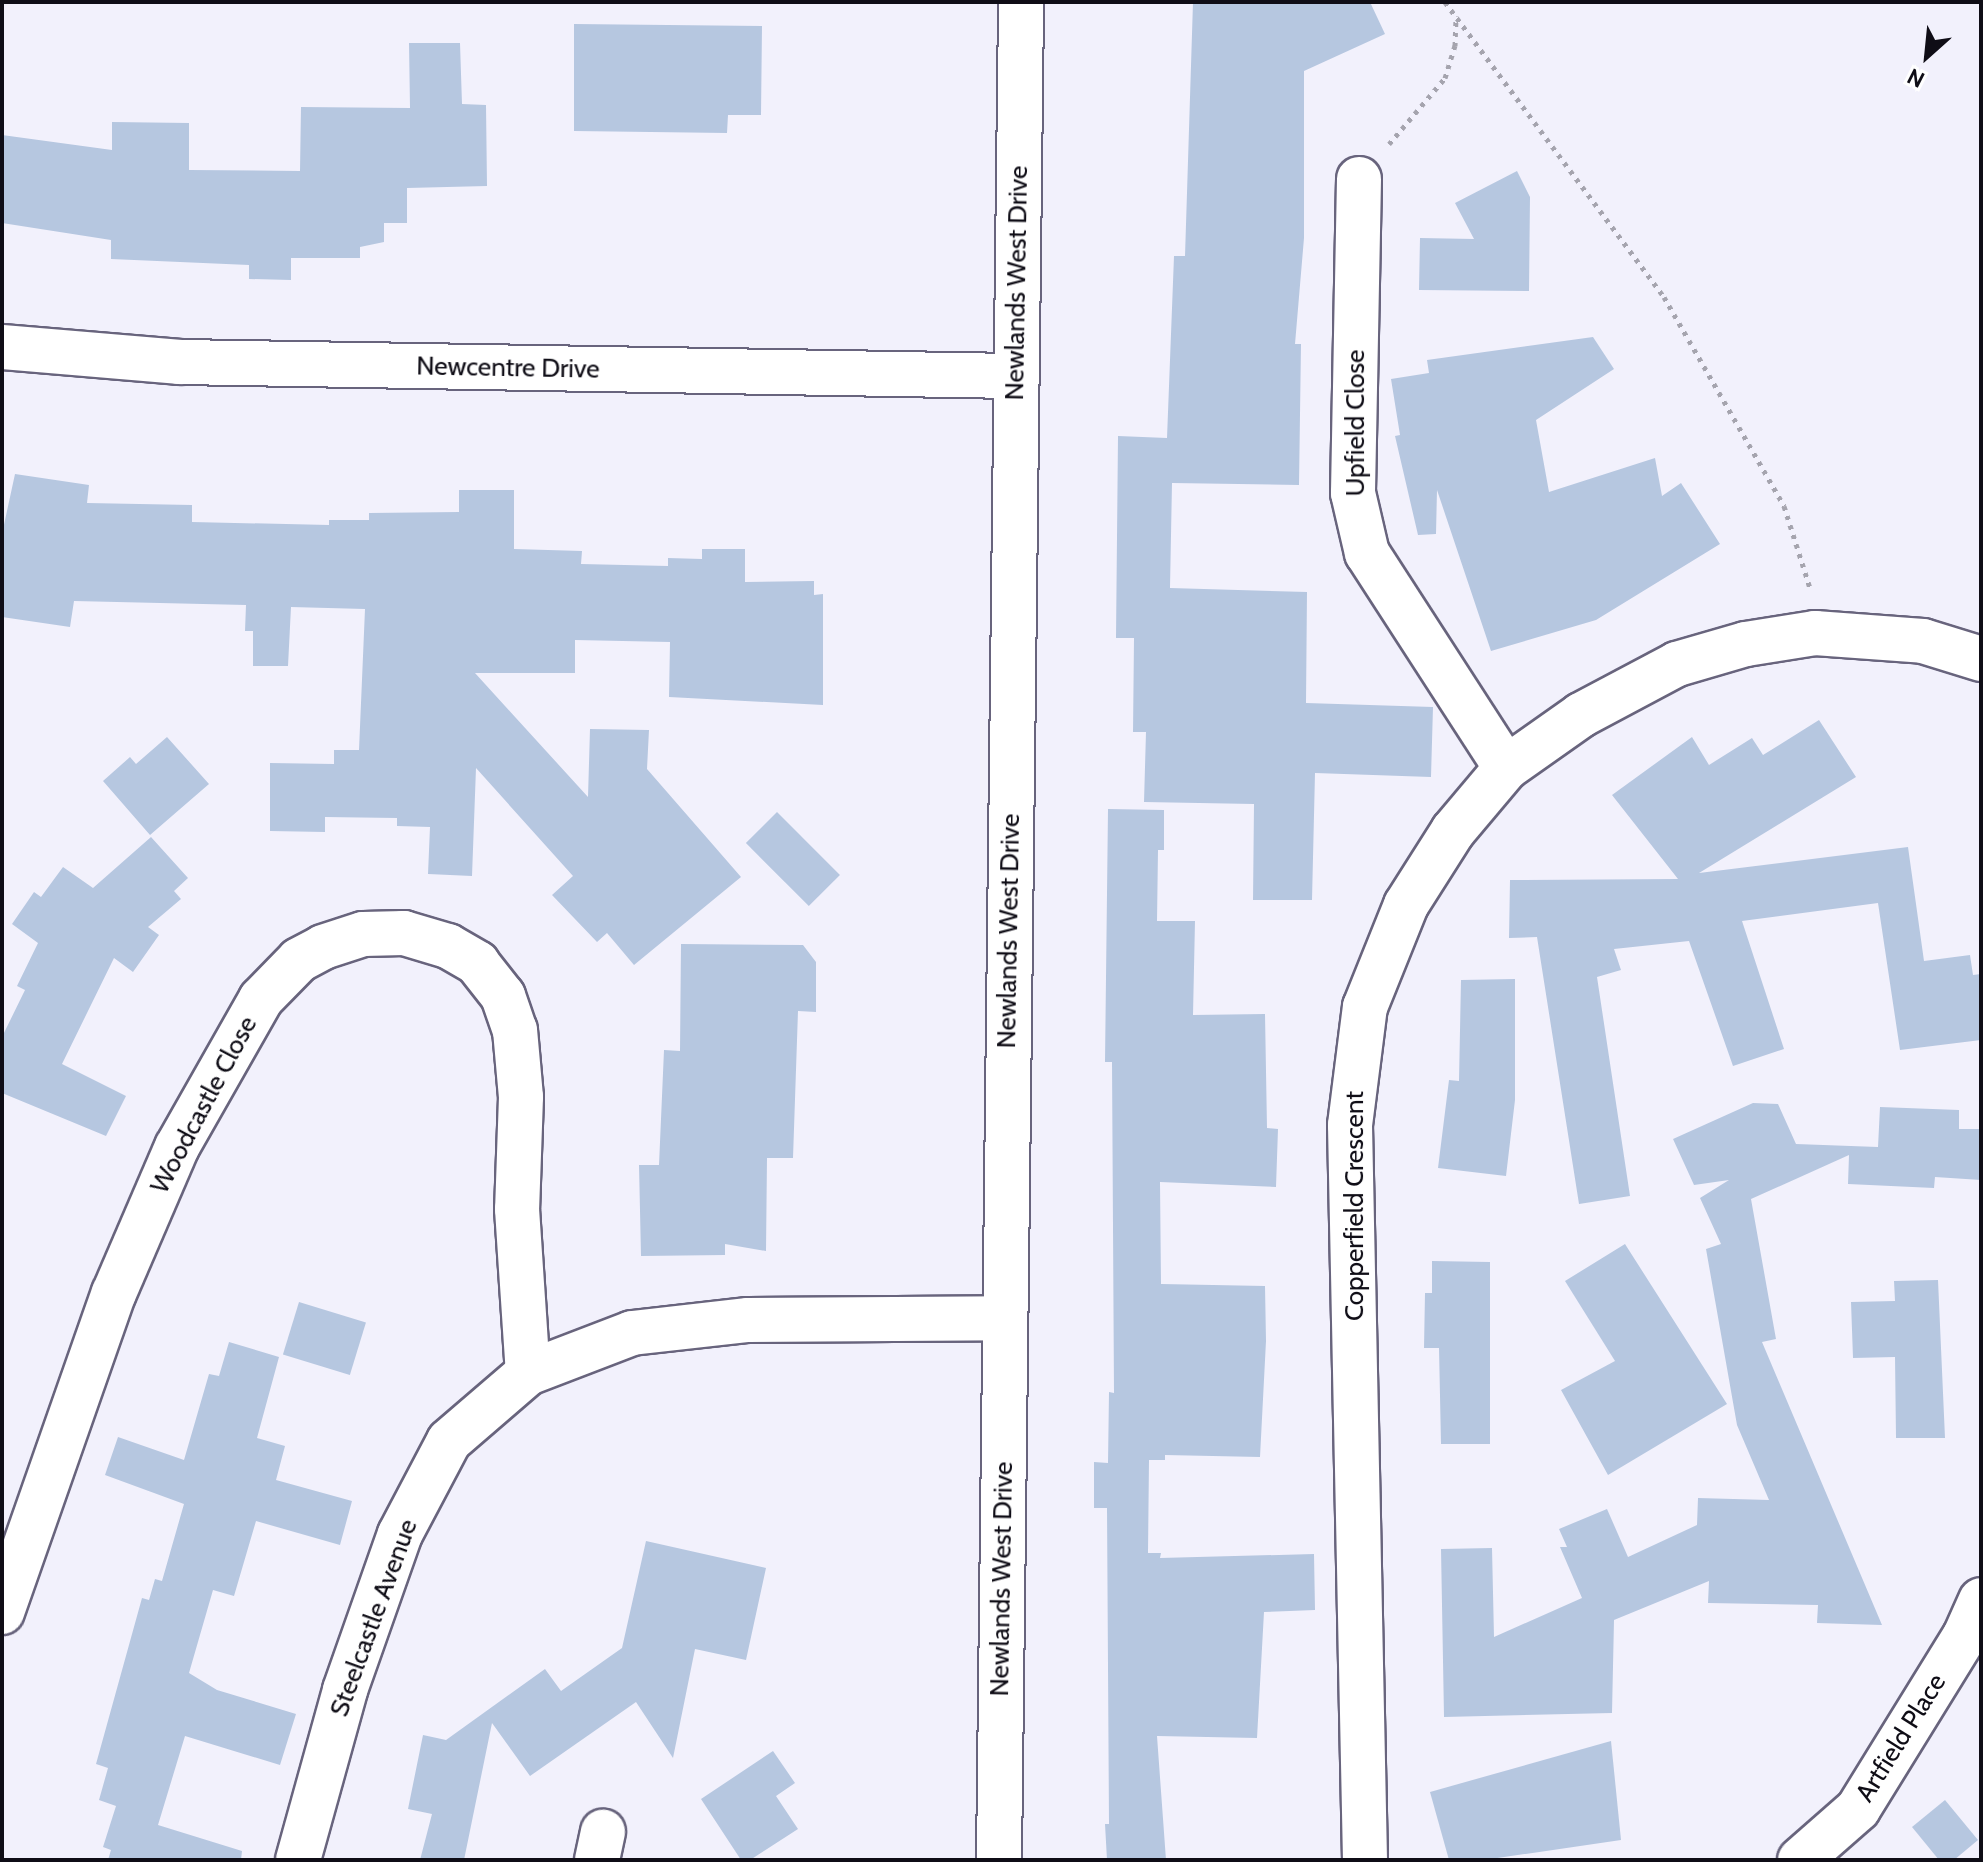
<!DOCTYPE html>
<html>
<head>
<meta charset="utf-8">
<style>
  body { margin:0 }
  #map { position:relative; width:1983px; height:1862px; overflow:hidden; background:#f2f1fc; font-family:Cabin,sans-serif }
  div>[style] { position:absolute }
  .building>* { inset:0; background:#b6c7e0; transform-origin:0 0 }
  .path>* { height:5px; margin-top:-2.5px; transform-origin:0; background:repeating-linear-gradient(90deg,#a5a4ae 0 4px,transparent 0 10px) }
  .roads { filter:drop-shadow(2px 0 #68647d) drop-shadow(-2px 0 #68647d) drop-shadow(0 2px #68647d) drop-shadow(0 -2px #68647d) }
  .minor>* { height:44px; margin:-22px; padding:0 22px; transform-origin:22px; border-radius:22px; background:#fff }
  span { translate:-50% -50%; white-space:nowrap; text-align:center; line-height:1.15; -webkit-text-stroke:7px #fff; paint-order:stroke }
  .street-label { font-size:26px; color:#0f0d16 }
  .frame { position:absolute; inset:0; border:4px solid #0f0d16; pointer-events:none }
  .north { position:absolute; left:1887px; top:16px; width:80px; height:80px; -webkit-text-stroke:6px #fff; paint-order:stroke; rotate:207deg; font-size:22px; font-weight:700; line-height:32px; text-align:center; color:#0f0d16 }
  .north::after { content:''; display:block; margin:auto; width:28px; height:36px; background:#0f0d16; clip-path:polygon(50% 0,100% 100%,50% 72%,0 100%) }
</style>
</head>
<body>
<div id="map">
  <div class="building">
    <i style="clip-path:polygon(1193px 2px,1370px 2px,1385px 34px,1304px 71px,1304px 238px,1295px 344px,1301px 344px,1299px 485px,1172px 483px,1170px 588px,1307px 592px,1306px 703px,1433px 707px,1431px 777px,1315px 773px,1312px 900px,1253px 900px,1254px 804px,1144px 802px,1146px 732px,1133px 732px,1134px 638px,1116px 638px,1118px 436px,1167px 438px,1174px 256px,1185px 256px)"></i>
    <i style="clip-path:polygon(574px 24px,762px 26px,761px 115px,728px 115px,727px 133px,574px 131px)"></i>
    <i style="clip-path:polygon(409px 43px,460px 43px,462px 104px,486px 105px,487px 186px,407px 188px,407px 223px,384px 223px,384px 242px,360px 247px,360px 258px,291px 258px,291px 280px,249px 279px,249px 265px,111px 259px,111px 240px,2px 223px,2px 135px,112px 150px,112px 122px,189px 123px,189px 170px,300px 171px,301px 107px,410px 108px)"></i>
    <i style="clip-path:polygon(1517px 171px,1530px 197px,1529px 291px,1419px 290px,1420px 238px,1474px 239px,1455px 203px)"></i>
    <i style="clip-path:polygon(1593px 337px,1614px 369px,1536px 420px,1549px 492px,1655px 458px,1662px 496px,1681px 483px,1720px 544px,1596px 620px,1491px 651px,1437px 490px,1436px 534px,1418px 535px,1395px 436px,1400px 435px,1391px 379px,1429px 373px,1427px 360px)"></i>
    <i style="clip-path:polygon(15px 474px,89px 485px,87px 503px,192px 505px,192px 522px,329px 525px,329px 520px,369px 520px,369px 513px,459px 512px,459px 490px,514px 490px,514px 549px,582px 551px,581px 564px,668px 566px,668px 558px,702px 559px,702px 549px,745px 549px,745px 582px,814px 581px,814px 595px,823px 594px,823px 705px,669px 697px,670px 642px,575px 640px,575px 673px,475px 673px,588px 797px,590px 729px,649px 730px,647px 769px,741px 877px,634px 965px,607px 933px,597px 942px,552px 895px,573px 876px,476px 768px,472px 876px,428px 874px,430px 827px,397px 826px,397px 818px,325px 817px,325px 832px,270px 831px,270px 763px,334px 764px,334px 750px,359px 750px,365px 609px,291px 607px,288px 666px,253px 666px,253px 631px,245px 631px,246px 605px,74px 601px,70px 627px,2px 617px,2px 534px)"></i>
    <i style="clip-path:polygon(1819px 720px,1856px 777px,1699px 873px,1908px 847px,1924px 961px,1970px 955px,1973px 975px,1981px 974px,1981px 1040px,1900px 1050px,1878px 903px,1742px 921px,1784px 1049px,1733px 1066px,1689px 941px,1614px 949px,1621px 970px,1597px 977px,1630px 1196px,1579px 1204px,1537px 937px,1509px 938px,1510px 880px,1678px 879px,1612px 795px,1692px 737px,1709px 765px,1752px 738px,1763px 755px)"></i>
    <i style="clip-path:polygon(167px 737px,209px 784px,150px 835px,103px 781px,130px 757px,136px 764px)"></i>
    <i style="clip-path:polygon(1108px 809px,1164px 810px,1164px 850px,1158px 850px,1157px 921px,1195px 921px,1193px 1015px,1265px 1014px,1267px 1128px,1278px 1129px,1276px 1187px,1160px 1182px,1161px 1284px,1265px 1286px,1266px 1341px,1260px 1457px,1165px 1455px,1165px 1460px,1149px 1460px,1148px 1553px,1161px 1553px,1160px 1558px,1314px 1554px,1315px 1610px,1264px 1612px,1257px 1738px,1157px 1736px,1166px 1860px,1107px 1860px,1105px 1824px,1109px 1824px,1107px 1508px,1094px 1508px,1094px 1462px,1108px 1463px,1109px 1392px,1114px 1393px,1112px 1062px,1105px 1062px)"></i>
    <i style="left:777px;top:812px;width:89px;height:44px;rotate:45deg"></i>
    <i style="clip-path:polygon(151px 837px,188px 878px,174px 891px,181px 899px,148px 927px,159px 935px,133px 972px,114px 958px,62px 1064px,126px 1096px,106px 1136px,2px 1093px,2px 1037px,25px 990px,17px 986px,38px 943px,12px 924px,34px 892px,41px 897px,63px 867px,93px 888px)"></i>
    <i style="clip-path:polygon(681px 944px,803px 945px,816px 962px,816px 1012px,798px 1011px,793px 1158px,767px 1158px,766px 1251px,725px 1244px,725px 1255px,641px 1256px,639px 1165px,659px 1165px,664px 1050px,680px 1051px)"></i>
    <i style="clip-path:polygon(1515px 979px,1515px 1100px,1506px 1176px,1438px 1168px,1449px 1080px,1459px 1081px,1461px 980px)"></i>
    <i style="clip-path:polygon(1753px 1103px,1778px 1104px,1796px 1144px,1878px 1147px,1880px 1107px,1959px 1110px,1959px 1129px,1981px 1129px,1981px 1180px,1935px 1177px,1934px 1188px,1848px 1184px,1849px 1155px,1751px 1199px,1776px 1339px,1762px 1342px,1882px 1625px,1817px 1623px,1818px 1605px,1708px 1603px,1709px 1581px,1614px 1620px,1612px 1713px,1444px 1717px,1441px 1549px,1492px 1548px,1494px 1637px,1582px 1598px,1560px 1547px,1567px 1547px,1559px 1529px,1607px 1509px,1628px 1557px,1697px 1525px,1698px 1498px,1769px 1500px,1737px 1425px,1706px 1249px,1721px 1244px,1700px 1198px,1729px 1180px,1694px 1185px,1673px 1139px)"></i>
    <i style="clip-path:polygon(1625px 1244px,1727px 1404px,1608px 1475px,1561px 1390px,1615px 1361px,1565px 1281px)"></i>
    <i style="clip-path:polygon(1432px 1261px,1490px 1262px,1490px 1444px,1441px 1444px,1439px 1348px,1424px 1348px,1425px 1293px,1432px 1293px)"></i>
    <i style="clip-path:polygon(1938px 1280px,1945px 1438px,1896px 1438px,1895px 1357px,1853px 1358px,1851px 1302px,1895px 1301px,1894px 1281px)"></i>
    <i style="left:299px;top:1302px;width:70px;height:55px;rotate:17deg"></i>
    <i style="clip-path:polygon(229px 1342px,279px 1357px,257px 1438px,285px 1446px,276px 1480px,352px 1501px,340px 1545px,256px 1521px,234px 1596px,213px 1590px,189px 1673px,217px 1690px,296px 1714px,280px 1765px,185px 1736px,158px 1825px,242px 1851px,241px 1860px,108px 1860px,111px 1850px,103px 1847px,116px 1806px,99px 1800px,108px 1768px,96px 1764px,142px 1598px,149px 1600px,155px 1579px,162px 1581px,184px 1504px,105px 1475px,118px 1437px,184px 1460px,209px 1374px,219px 1376px)"></i>
    <i style="clip-path:polygon(646px 1541px,766px 1568px,746px 1660px,695px 1649px,673px 1758px,636px 1702px,530px 1776px,492px 1723px,464px 1860px,420px 1860px,432px 1814px,408px 1809px,423px 1735px,446px 1740px,545px 1669px,561px 1691px,622px 1648px)"></i>
    <i style="clip-path:polygon(1611px 1741px,1621px 1840px,1484px 1860px,1449px 1860px,1430px 1792px)"></i>
    <i style="clip-path:polygon(773px 1751px,795px 1783px,776px 1796px,798px 1829px,750px 1860px,741px 1860px,701px 1799px)"></i>
    <i style="clip-path:polygon(1945px 1800px,1978px 1840px,1954px 1860px,1939px 1860px,1912px 1827px)"></i>
  </div>
  <div class="path">
    <i style="left:1445px;top:2px;width:367px;rotate:53.4deg"></i>
    <i style="left:1664px;top:297px;width:241px;rotate:60.1deg"></i>
    <i style="left:1784px;top:506px;width:86px;rotate:72.4deg"></i>
    <i style="left:1389px;top:144px;width:87px;rotate:-49.7deg"></i>
    <i style="left:1445px;top:78px;width:34px;rotate:-73deg"></i>
    <i style="left:1455px;top:46px;width:30px;rotate:-88deg"></i>
  </div>
  <div class="roads">
    <div class="minor">
      <i style="left:1359px;top:179px;width:314px;rotate:91.1deg"></i>
      <i style="left:1353px;top:493px;width:62px;rotate:76.9deg"></i>
      <i style="left:1367px;top:553px;width:256px;rotate:57.1deg"></i>
      <i style="left:2px;top:347px;width:178px;rotate:4.8deg"></i>
      <i style="left:179px;top:362px;width:836px;rotate:0.96deg"></i>
      <i style="left:2px;top:1612px;width:338px;rotate:-70.7deg"></i>
      <i style="left:114px;top:1293px;width:159px;rotate:-66.7deg"></i>
      <i style="left:177px;top:1147px;width:170px;rotate:-60.4deg"></i>
      <i style="left:261px;top:999px;width:54px;rotate:-45.7deg"></i>
      <i style="left:299px;top:960px;width:27px;rotate:-28deg"></i>
      <i style="left:323px;top:947px;width:42px;rotate:-18deg"></i>
      <i style="left:363px;top:934px;width:41px;rotate:-1.4deg"></i>
      <i style="left:404px;top:933px;width:46px;rotate:16.5deg"></i>
      <i style="left:448px;top:946px;width:34px;rotate:30deg"></i>
      <i style="left:477px;top:963px;width:42px;rotate:51.8deg"></i>
      <i style="left:503px;top:996px;width:36px;rotate:71deg"></i>
      <i style="left:515px;top:1030px;width:67px;rotate:84.9deg"></i>
      <i style="left:521px;top:1097px;width:112px;rotate:92deg"></i>
      <i style="left:517px;top:1209px;width:164px;rotate:86.2deg"></i>
      <i style="left:298px;top:1860px;width:176px;rotate:-74.5deg"></i>
      <i style="left:345px;top:1690px;width:165px;rotate:-70.6deg"></i>
      <i style="left:400px;top:1534px;width:105px;rotate:-62.2deg"></i>
      <i style="left:449px;top:1441px;width:104px;rotate:-40.7deg"></i>
      <i style="left:528px;top:1373px;width:111px;rotate:-21deg"></i>
      <i style="left:632px;top:1333px;width:117px;rotate:-6.4deg"></i>
      <i style="left:748px;top:1320px;width:257px;rotate:-0.4deg"></i>
      <i style="left:597px;top:1860px;width:29px;rotate:-78deg"></i>
      <i style="left:999px;top:1860px;width:1858px;rotate:-89.32deg"></i>
      <i style="left:1365px;top:1860px;width:735px;rotate:-91.17deg"></i>
      <i style="left:1350px;top:1125px;width:119px;rotate:-82.8deg"></i>
      <i style="left:1365px;top:1007px;width:110px;rotate:-68.1deg"></i>
      <i style="left:1406px;top:905px;width:88px;rotate:-57.6deg"></i>
      <i style="left:1453px;top:831px;width:82px;rotate:-49.9deg"></i>
      <i style="left:1506px;top:768px;width:92px;rotate:-35.2deg"></i>
      <i style="left:1581px;top:715px;width:109px;rotate:-28deg"></i>
      <i style="left:1677px;top:664px;width:72px;rotate:-16.2deg"></i>
      <i style="left:1746px;top:644px;width:70px;rotate:-9.1deg"></i>
      <i style="left:1815px;top:633px;width:108px;rotate:4.2deg"></i>
      <i style="left:1923px;top:641px;width:61px;rotate:17.2deg"></i>
      <i style="left:1800px;top:1860px;width:77px;rotate:-41.3deg"></i>
      <i style="left:1858px;top:1809px;width:203px;rotate:-58.3deg"></i>
      <i style="left:1965px;top:1636px;width:39px;rotate:-66deg"></i>
    </div>
  </div>
  <div class="street-label">
    <span style="left:1017px;top:283px;rotate:-89deg">Newlands West Drive</span>
    <span style="left:508px;top:368px;rotate:1deg">Newcentre Drive</span>
    <span style="left:1356px;top:423px;rotate:-90deg">Upfield Close</span>
    <span style="left:1009px;top:931px;rotate:-89deg">Newlands West Drive</span>
    <span style="left:204px;top:1105px;rotate:-62deg">Woodcastle Close</span>
    <span style="left:1355px;top:1206px;rotate:-90deg">Copperfield Crescent</span>
    <span style="left:1002px;top:1579px;rotate:-89deg">Newlands West Drive</span>
    <span style="left:374px;top:1618px;rotate:-70deg">Steelcastle Avenue</span>
    <span style="left:1901px;top:1738px;rotate:-58deg">Artfield Place</span>
  </div>
  <div class="frame"></div>
  <div class="north">N</div>
</div>
</body>
</html>
